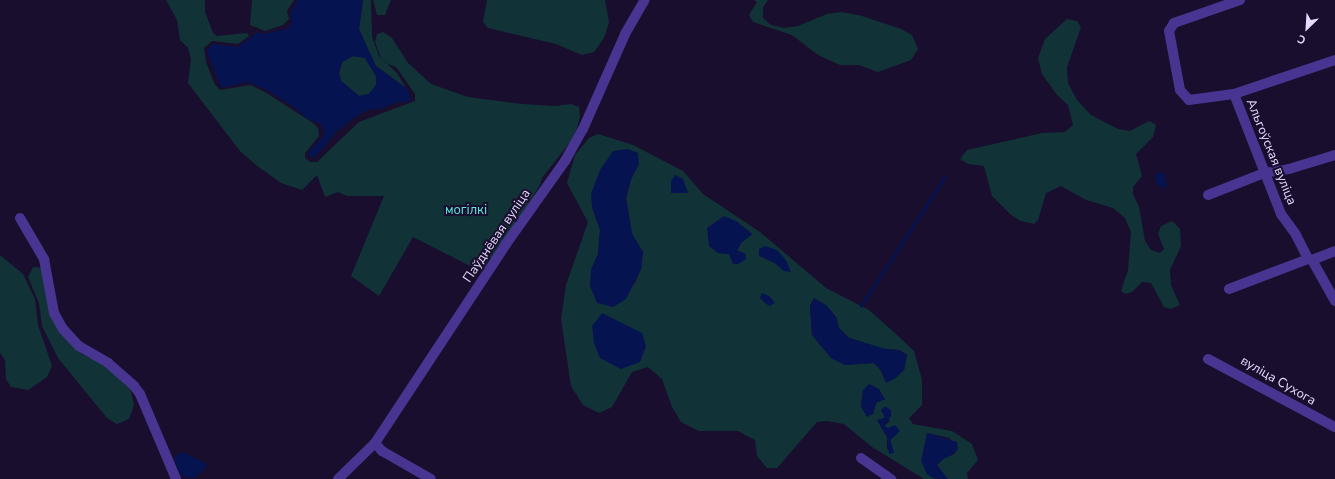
<!DOCTYPE html>
<html>
<head>
<meta charset="utf-8">
<style>
  body { margin:0 }
  #map { position:relative; width:1335px; height:479px; overflow:hidden; background:#190e2d; font-family:"Nunito Sans",sans-serif }
  div>[style] { position:absolute }
  .green>* { inset:0; background:#113338 }
  .water>* { inset:0; background:#051450 }
  .stream>* { height:2.5px; margin:-1.25px; padding:0 1.25px; transform-origin:1.25px; border-radius:1.25px; background:#051450 }
  .minor>* { height:10px; margin:-5px; padding:0 5px; transform-origin:5px; border-radius:5px; background:#483591 }
  span { translate:-50% -50%; white-space:nowrap; text-align:center; line-height:1.15; -webkit-text-stroke:4px #190e2d; paint-order:stroke }
  .street-label { font-size:13px; color:#e5dbff }
  .park-label { font-size:13px; color:#59ede1 }
  .north { position:absolute; left:1287px; top:8px; width:40px; height:40px; -webkit-text-stroke:3px #190e2d; paint-order:stroke; rotate:205deg; font-size:11px; font-weight:700; line-height:16px; text-align:center; color:#e5dbff }
  .north::after { content:''; display:block; margin:auto; width:14px; height:18px; background:#e5dbff; clip-path:polygon(50% 0,100% 100%,50% 72%,0 100%) }
</style>
</head>
<body>
<div id="map">
  <div class="green">
    <i style="clip-path:polygon(166px 0,205px 0,205px 12px,213px 33px,217px 36px,247px 33px,249px 36px,238px 44px,212px 41px,204px 48px,206px 62px,214px 83px,220px 90px,250px 85px,265px 92px,313px 123px,318px 128px,319px 136px,305px 153px,305px 158px,310px 162px,317px 162px,359px 122px,415px 101px,415px 94px,396px 67px,388px 64px,381px 58px,375px 42px,377px 34px,383px 32px,392px 38px,408px 63px,431px 84px,468px 97px,522px 104px,556px 106px,571px 104px,579px 107px,580px 116px,577px 128px,570px 142px,542px 178px,540px 185px,508px 238px,482px 272px,413px 237px,379px 296px,351px 276px,384px 196px,347px 196px,338px 192px,325px 197px,317px 175px,302px 190px,281px 183px,256px 165px,240px 151px,188px 83px,191px 59px,188px 48px,180px 40px,177px 20px)"></i>
    <i style="clip-path:polygon(252px 0,294px 0,287px 11px,289px 19px,283px 25px,265px 31px,250px 25px)"></i>
    <i style="clip-path:polygon(363px 0,371px 0,372px 37px,379px 56px,397px 73px,406px 88px,376px 66px,367px 47px,359px 29px)"></i>
    <i style="clip-path:polygon(373px 0,391px 0,385px 15px,377px 15px)"></i>
    <i style="clip-path:polygon(487px 0,605px 0,609px 22px,604px 38px,594px 52px,582px 55px,556px 44px,488px 28px,483px 22px)"></i>
    <i style="clip-path:polygon(754px 0,768px 0,763px 7px,763px 18px,771px 25px,784px 28px,798px 26px,827px 14px,842px 12px,862px 16px,901px 29px,912px 35px,918px 49px,911px 60px,878px 72px,859px 65px,840px 65px,818px 55px,792px 35px,753px 22px,749px 15px,757px 2px)"></i>
    <i style="clip-path:polygon(1067px 19px,1077px 21px,1081px 27px,1067px 67px,1068px 83px,1077px 100px,1091px 115px,1118px 129px,1130px 131px,1149px 121px,1156px 125px,1153px 137px,1136px 154px,1142px 176px,1133px 187px,1133px 194px,1139px 207px,1145px 241px,1151px 250px,1160px 253px,1164px 249px,1158px 234px,1161px 226px,1172px 221px,1180px 229px,1181px 246px,1170px 270px,1171px 285px,1180px 305px,1171px 309px,1164px 307px,1151px 283px,1142px 282px,1132px 292px,1125px 294px,1121px 291px,1128px 270px,1131px 232px,1125px 218px,1113px 208px,1086px 200px,1061px 186px,1046px 193px,1038px 220px,1034px 224px,1021px 221px,1011px 215px,992px 196px,984px 166px,968px 164px,960px 159px,967px 150px,1042px 133px,1065px 132px,1073px 125px,1068px 105px,1057px 95px,1042px 74px,1038px 58px,1045px 39px)"></i>
    <i style="clip-path:polygon(353px 56px,365px 58px,376px 76px,376px 85px,369px 94px,359px 96px,341px 81px,339px 73px,342px 62px)"></i>
    <i style="clip-path:polygon(evenodd,598px 134px,633px 145px,683px 171px,703px 194px,760px 232px,826px 288px,869px 310px,897px 335px,914px 351px,922px 380px,922px 405px,909px 418px,913px 424px,952px 431px,972px 444px,978px 460px,967px 473px,968px 479px,947px 479px,937px 465px,943px 459px,954px 454px,950px 438px,927px 433px,935px 479px,924px 479px,872px 447px,844px 424px,827px 421px,817px 422px,777px 468px,767px 468px,757px 456px,755px 440px,738px 431px,699px 431px,681px 422px,672px 407px,662px 379px,648px 367px,632px 372px,612px 407px,599px 413px,583px 405px,571px 386px,561px 319px,566px 285px,588px 222px,567px 183px,575px 155px,589px 138px,598px 134px,639px 164px,631px 179px,626px 198px,632px 234px,643px 252px,641px 269px,634px 285px,591px 270px,598px 254px,600px 230px,592px 207px,639px 164px,598px 134px,736px 221px,752px 234px,741px 243px,737px 251px,744px 253px,731px 258px,729px 254px,718px 253px,710px 246px,710px 239px,736px 221px,598px 134px,768px 260px,786px 260px,784px 271px,775px 263px,768px 260px,598px 134px,814px 298px,827px 306px,836px 317px,839px 328px,849px 338px,885px 349px,899px 350px,907px 355px,904px 370px,883px 373px,874px 363px,845px 365px,831px 358px,812px 335px,810px 306px,814px 298px,598px 134px,863px 390px,885px 399px,876px 403px,873px 414px,861px 407px,863px 390px,598px 134px,884px 415px,890px 421px,884px 426px,897px 434px,890px 440px,894px 453px,887px 449px,887px 437px,877px 420px,885px 418px,884px 415px)"></i>
    <i style="clip-path:polygon(0 255px,23px 274px,35px 299px,38px 325px,52px 366px,47px 377px,28px 390px,11px 387px,6px 379px,5px 360px,0 353px)"></i>
    <i style="clip-path:polygon(33px 267px,42px 268px,67px 340px,82px 354px,102px 363px,130px 388px,134px 405px,129px 419px,117px 424px,107px 418px,58px 358px,42px 326px,39px 303px,28px 277px)"></i>
  </div>
  <div class="water">
    <i style="clip-path:polygon(evenodd,298px 0,363px 0,359px 29px,367px 47px,376px 66px,406px 88px,411px 98px,409px 102px,397px 102px,381px 109px,371px 109px,360px 114px,337px 131px,319px 153px,311px 158px,308px 155px,310px 150px,324px 136px,324px 129px,319px 123px,307px 119px,294px 107px,265px 89px,247px 82px,221px 88px,207px 51px,212px 44px,238px 47px,258px 32px,265px 34px,289px 28px,292px 22px,290px 14px,298px 0,353px 56px,365px 58px,376px 76px,376px 85px,369px 94px,359px 96px,341px 81px,339px 73px,342px 62px,353px 56px)"></i>
    <i style="clip-path:polygon(628px 149px,638px 153px,639px 164px,631px 179px,626px 198px,632px 234px,643px 252px,641px 269px,626px 299px,613px 307px,597px 303px,590px 286px,591px 270px,598px 254px,600px 230px,592px 207px,591px 194px,600px 170px,613px 151px)"></i>
    <i style="clip-path:polygon(1163px 172px,1167px 185px,1165px 189px,1157px 184px,1155px 177px,1156px 173px)"></i>
    <i style="clip-path:polygon(675px 175px,683px 179px,688px 193px,671px 193px,671px 181px)"></i>
    <i style="clip-path:polygon(724px 216px,736px 221px,752px 234px,741px 243px,737px 251px,745px 253px,746px 259px,738px 264px,733px 264px,729px 254px,718px 253px,709px 246px,707px 228px)"></i>
    <i style="clip-path:polygon(765px 246px,777px 250px,786px 260px,791px 272px,784px 271px,775px 263px,759px 256px,759px 249px)"></i>
    <i style="clip-path:polygon(762px 293px,769px 296px,775px 303px,770px 306px,766px 304px,760px 298px)"></i>
    <i style="clip-path:polygon(814px 298px,827px 306px,836px 317px,839px 328px,849px 338px,885px 349px,899px 350px,907px 355px,904px 370px,896px 378px,886px 383px,880px 369px,874px 363px,845px 365px,831px 358px,812px 335px,810px 306px)"></i>
    <i style="clip-path:polygon(602px 313px,642px 333px,646px 346px,640px 362px,621px 369px,600px 358px,594px 343px,592px 326px)"></i>
    <i style="clip-path:polygon(869px 384px,879px 389px,885px 399px,876px 403px,873px 414px,867px 417px,861px 407px,863px 390px)"></i>
    <i style="clip-path:polygon(885px 406px,891px 410px,891px 416px,884px 426px,888px 428px,895px 425px,900px 431px,890px 440px,894px 453px,889px 454px,887px 437px,877px 420px,885px 418px,881px 410px)"></i>
    <i style="clip-path:polygon(927px 433px,957px 442px,958px 449px,954px 454px,943px 459px,937px 465px,948px 479px,933px 478px,927px 474px,921px 461px)"></i>
    <i style="clip-path:polygon(183px 452px,207px 464px,205px 469px,194px 478px,187px 478px,178px 472px,174px 457px)"></i>
  </div>
  <div class="stream">
    <i style="left:861px;top:306px;width:153px;rotate:-57deg"></i>
  </div>
  <div class="minor">
    <i style="left:1240px;top:0;width:70px;rotate:160.8deg"></i>
    <i style="left:1174px;top:23px;width:9px;rotate:122deg"></i>
    <i style="left:1169px;top:31px;width:60px;rotate:79.4deg"></i>
    <i style="left:1180px;top:90px;width:13px;rotate:48deg"></i>
    <i style="left:1189px;top:100px;width:45px;rotate:-7.6deg"></i>
    <i style="left:1234px;top:94px;width:107px;rotate:-18.6deg"></i>
    <i style="left:1234px;top:94px;width:129px;rotate:68.6deg"></i>
    <i style="left:1281px;top:214px;width:26px;rotate:54deg"></i>
    <i style="left:1296px;top:235px;width:27px;rotate:63deg"></i>
    <i style="left:1308px;top:259px;width:4px;rotate:14deg"></i>
    <i style="left:1312px;top:260px;width:47px;rotate:60.7deg"></i>
    <i style="left:1208px;top:195px;width:60px;rotate:-21.4deg"></i>
    <i style="left:1264px;top:173px;width:25px;rotate:-9deg"></i>
    <i style="left:1289px;top:169px;width:48px;rotate:-16.9deg"></i>
    <i style="left:20px;top:218px;width:48px;rotate:59.7deg"></i>
    <i style="left:44px;top:259px;width:55px;rotate:79.5deg"></i>
    <i style="left:54px;top:313px;width:18px;rotate:61deg"></i>
    <i style="left:63px;top:329px;width:23px;rotate:47deg"></i>
    <i style="left:79px;top:346px;width:34px;rotate:30deg"></i>
    <i style="left:108px;top:363px;width:35px;rotate:41deg"></i>
    <i style="left:134px;top:386px;width:10px;rotate:53deg"></i>
    <i style="left:140px;top:394px;width:92px;rotate:67deg"></i>
    <i style="left:1312px;top:260px;width:25px;rotate:-21deg"></i>
    <i style="left:1229px;top:289px;width:85px;rotate:-20.8deg"></i>
    <i style="left:1208px;top:359px;width:144px;rotate:28.2deg"></i>
    <i style="left:375px;top:443px;width:11px;rotate:49deg"></i>
    <i style="left:382px;top:451px;width:56px;rotate:29.7deg"></i>
    <i style="left:861px;top:458px;width:37px;rotate:35deg"></i>
    <i style="left:338px;top:479px;width:52px;rotate:-44.2deg"></i>
    <i style="left:375px;top:443px;width:238px;rotate:-56.6deg"></i>
    <i style="left:506px;top:244px;width:102px;rotate:-54.6deg"></i>
    <i style="left:565px;top:161px;width:37px;rotate:-61deg"></i>
    <i style="left:583px;top:129px;width:104px;rotate:-66.1deg"></i>
    <i style="left:625px;top:34px;width:39px;rotate:-60deg"></i>
  </div>
  <div class="street-label">
    <span style="left:1271px;top:152px;rotate:68deg">Альгоўская вуліца</span>
    <span style="left:497px;top:236px;rotate:-56deg">Паўднёвая вуліца</span>
    <span style="left:1278px;top:381px;rotate:30deg">вуліца Сухога</span>
  </div>
  <div class="park-label">
    <span style="left:466px;top:210px">могілкі</span>
  </div>
  <div class="north">С</div>
</div>
</body>
</html>
